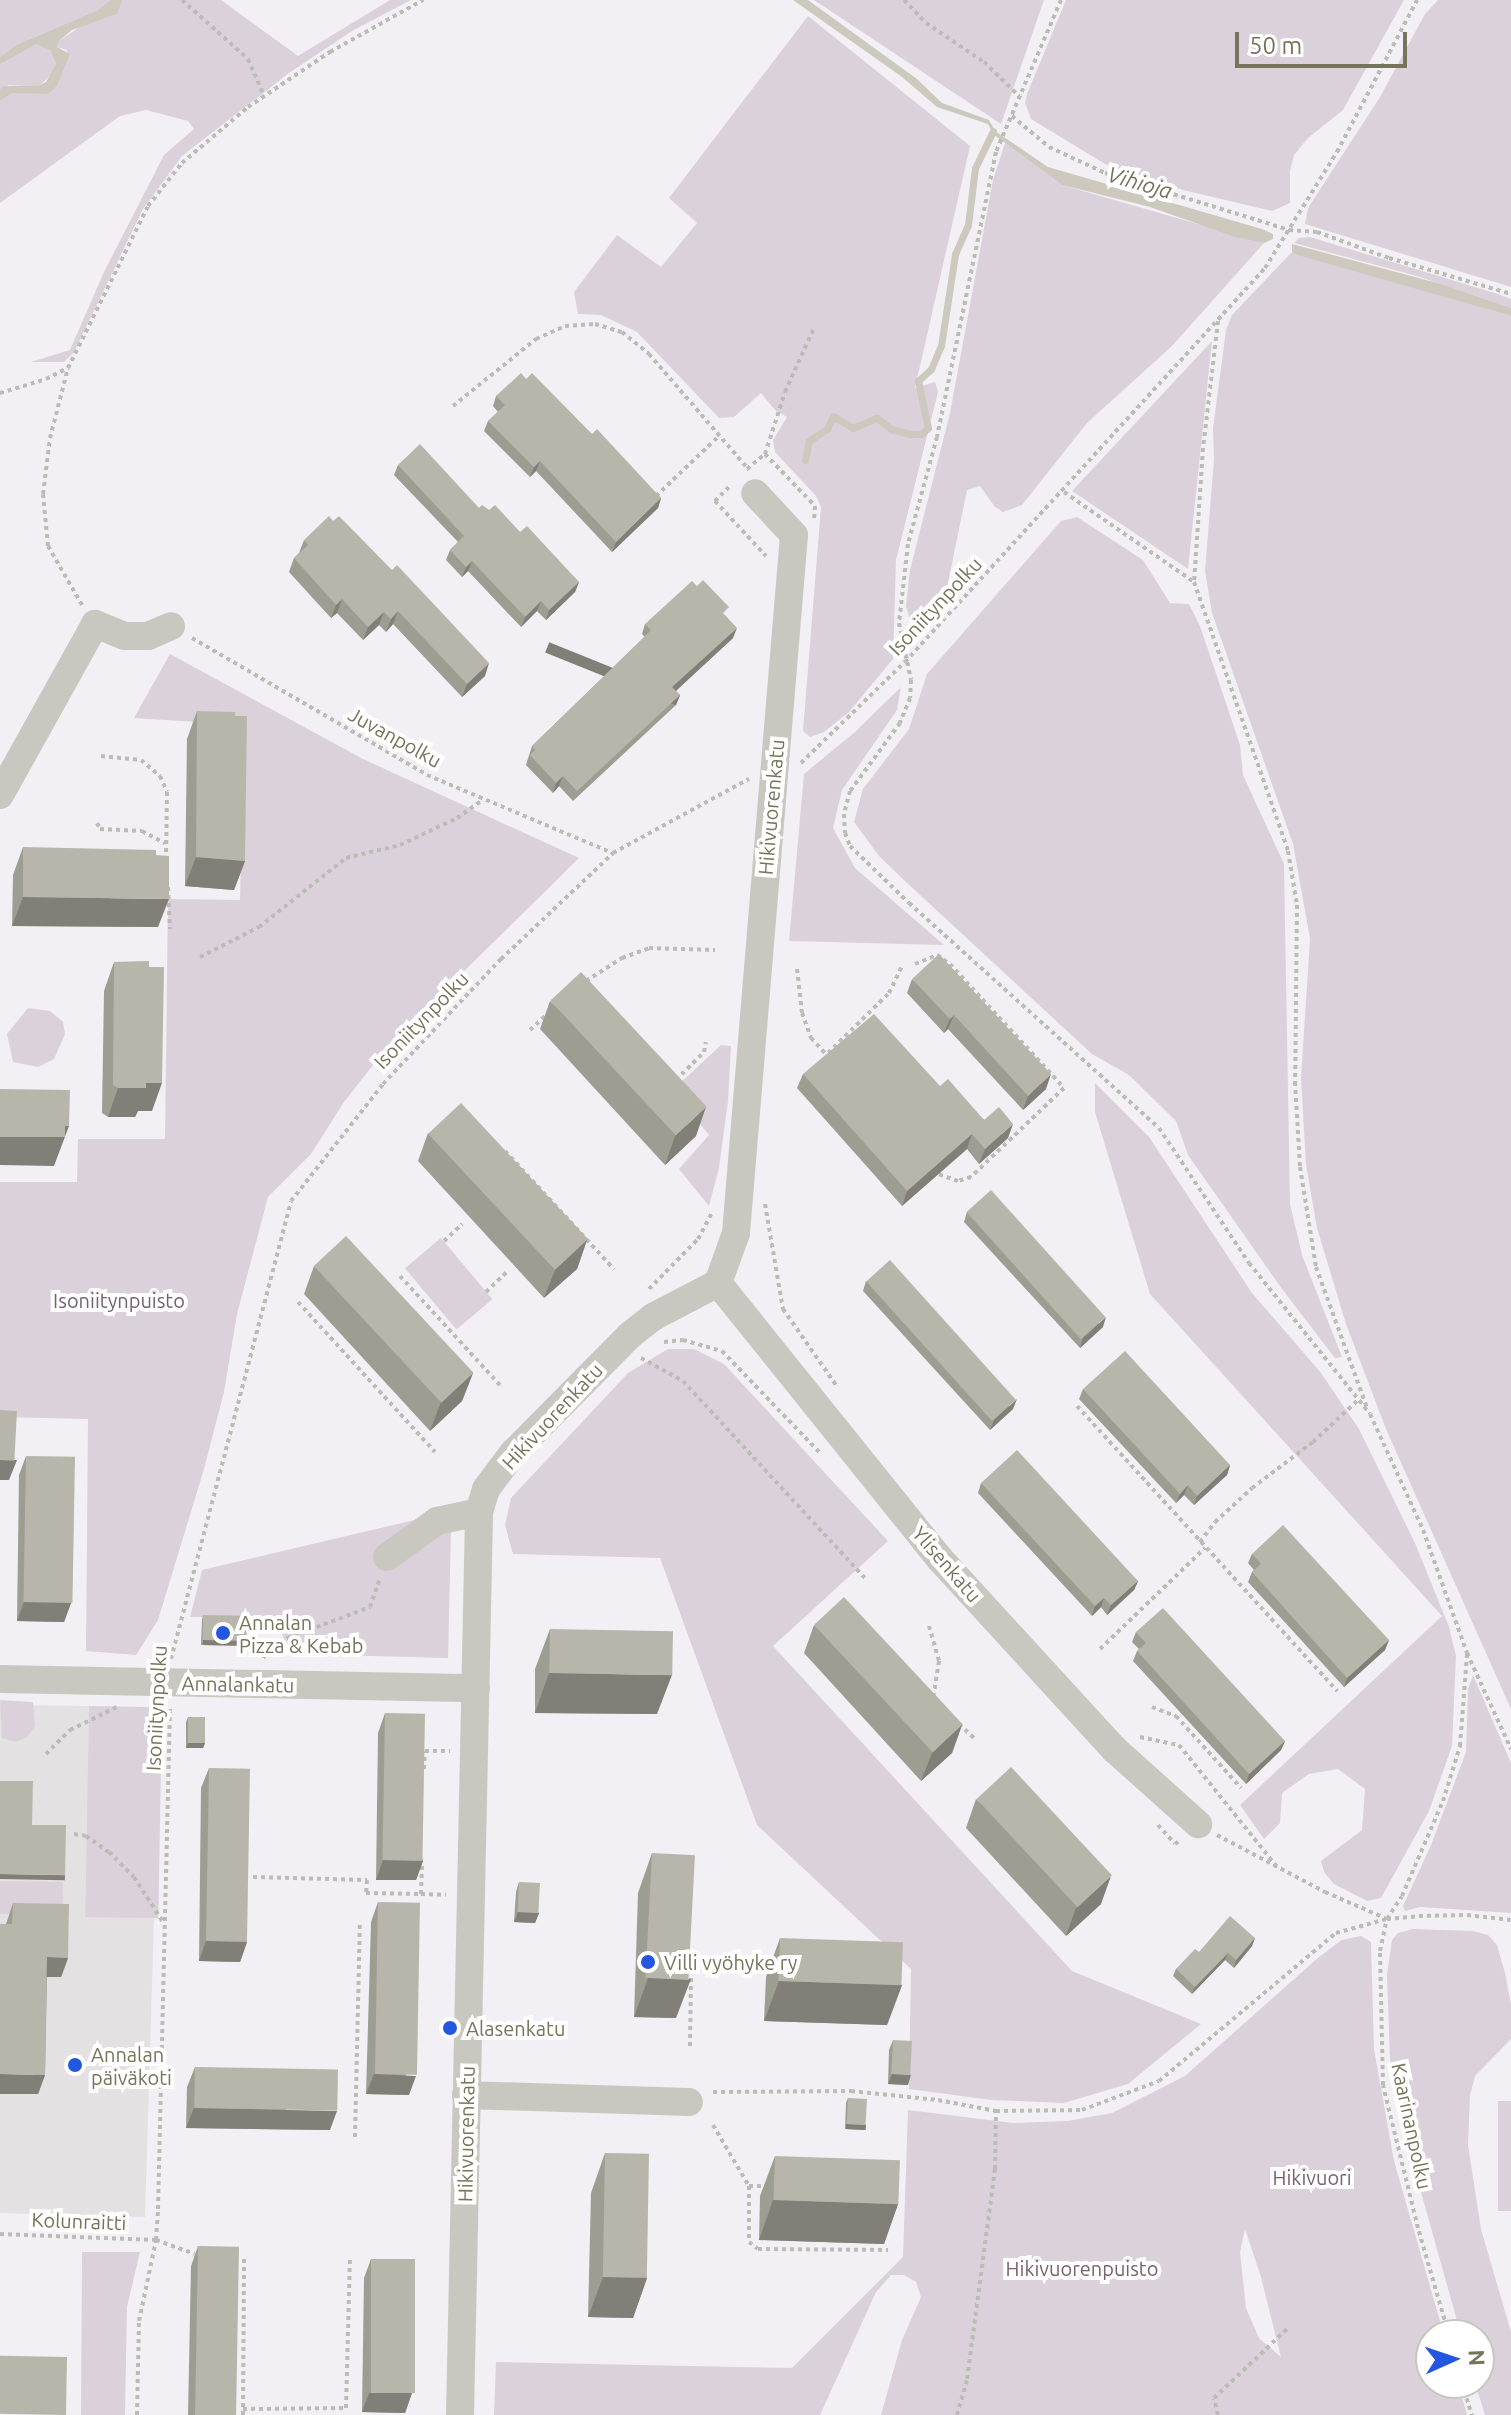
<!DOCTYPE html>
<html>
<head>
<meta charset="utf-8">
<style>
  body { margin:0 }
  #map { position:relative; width:1511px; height:2415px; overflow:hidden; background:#f2f0f4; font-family:Ubuntu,sans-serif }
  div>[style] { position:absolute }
  .built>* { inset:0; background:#e3e1e2 }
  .green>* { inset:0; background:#dbd1da; transform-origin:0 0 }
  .water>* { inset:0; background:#cdc9be }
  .stream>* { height:7px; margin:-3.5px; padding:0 3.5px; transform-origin:3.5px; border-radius:3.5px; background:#cdc9be }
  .path>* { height:4px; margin-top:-2px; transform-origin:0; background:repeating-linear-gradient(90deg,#bcbcb7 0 4px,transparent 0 8px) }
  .minor>* { height:28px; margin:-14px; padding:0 14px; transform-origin:14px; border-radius:14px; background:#c8c8c1 }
  .wall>* { inset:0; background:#9e9d92 }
  .shaded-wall>* { inset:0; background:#817f77; transform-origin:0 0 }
  .building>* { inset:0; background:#b8b6aa; transform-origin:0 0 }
  .dots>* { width:22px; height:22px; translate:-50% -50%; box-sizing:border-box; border:4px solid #fff; border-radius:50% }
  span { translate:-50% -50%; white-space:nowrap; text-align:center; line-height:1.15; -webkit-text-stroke:8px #fff; paint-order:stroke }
  .street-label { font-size:20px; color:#76745b }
  .park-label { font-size:20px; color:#786272 }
  .poi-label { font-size:20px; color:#76745b }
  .left { translate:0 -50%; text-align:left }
  .water-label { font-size:22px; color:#78715a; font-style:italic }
  .north { position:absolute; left:1415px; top:2319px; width:80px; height:80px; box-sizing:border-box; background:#fff; border:2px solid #c8c7bd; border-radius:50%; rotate:87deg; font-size:22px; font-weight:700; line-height:32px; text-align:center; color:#76745b }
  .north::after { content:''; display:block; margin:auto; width:28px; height:36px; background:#2357e1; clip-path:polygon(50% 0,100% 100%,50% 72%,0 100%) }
  .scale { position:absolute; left:1235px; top:32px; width:172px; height:36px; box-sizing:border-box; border:4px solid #76745b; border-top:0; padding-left:10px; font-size:24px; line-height:28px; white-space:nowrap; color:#76745b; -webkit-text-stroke:6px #fff; paint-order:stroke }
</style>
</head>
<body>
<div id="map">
  <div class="built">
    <i style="clip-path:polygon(0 1705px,89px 1706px,87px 1916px,154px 1918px,145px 2217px,0 2213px)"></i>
  </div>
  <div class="green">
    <i style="clip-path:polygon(0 0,110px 0,98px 10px,16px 45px,0 57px)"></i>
    <i style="clip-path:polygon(123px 0,221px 0,298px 56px,390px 0,411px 0,352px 31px,289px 73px,182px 156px,143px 209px,74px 352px,64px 362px,31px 362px,70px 350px,104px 272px,164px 155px,194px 129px,188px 121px,146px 110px,120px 116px,0 203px,0 101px,13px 93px,48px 93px,57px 86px,67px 50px,57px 47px,59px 41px,81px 26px,117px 14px)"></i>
    <i style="clip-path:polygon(814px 0,1044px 0,1001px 124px)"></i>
    <i style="clip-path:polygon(1066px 0,1404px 0,1343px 110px,1308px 138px,1294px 155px,1290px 171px,1290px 203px,1272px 211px,1183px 190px,1105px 164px,1031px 119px,1025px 103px,1027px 94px)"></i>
    <i style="clip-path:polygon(1438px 0,1511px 0,1511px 287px,1305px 224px,1308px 208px,1380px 97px,1425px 14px)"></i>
    <i style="clip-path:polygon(808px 16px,970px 146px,915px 388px,935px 382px,938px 392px,896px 560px,893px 659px,849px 712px,824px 732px,810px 737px,803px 731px,821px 507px,816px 496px,775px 452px,773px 440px,787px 417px,775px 410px,761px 393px,734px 417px,719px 418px,637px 332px,601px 315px,578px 314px,574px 292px,617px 235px,661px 267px,697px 223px,669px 198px)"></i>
    <i style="clip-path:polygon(31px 44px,44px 45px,50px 50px,56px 64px,54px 71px,39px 87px,9px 85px,0 89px,0 64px)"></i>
    <i style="clip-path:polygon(1005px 143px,1062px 185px,1264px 243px,1172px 346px,1087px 423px,1022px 505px,1003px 512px,995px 507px,980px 486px,967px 490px,948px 583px,934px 611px,915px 622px,910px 620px,906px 606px,910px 570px,950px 413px,993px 180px)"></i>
    <i style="clip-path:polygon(1310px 237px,1498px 294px,1511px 299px,1511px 308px,1417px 276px,1294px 243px,1299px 238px)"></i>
    <i style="clip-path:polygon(1292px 252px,1511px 316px,1511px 1709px,1386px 1429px,1346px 1324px,1317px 1228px,1306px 1165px,1301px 1078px,1310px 939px,1293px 844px,1212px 613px,1205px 571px,1214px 459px,1213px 428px,1226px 330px,1232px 315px)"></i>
    <i style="clip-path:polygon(1212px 341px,1188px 569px,1072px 491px)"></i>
    <i style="clip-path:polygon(1077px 517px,1143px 560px,1170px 603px,1189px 604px,1200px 626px,1240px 745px,1243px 775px,1284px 864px,1290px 1204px,1302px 1255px,1342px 1357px,1335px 1358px,1282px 1289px,1188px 1155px,1176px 1121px,1129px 1075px,1092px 1054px,906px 882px,879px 856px,854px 822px,863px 789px,909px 729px,927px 674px,1061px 521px)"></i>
    <i style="clip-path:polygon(170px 654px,363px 759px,579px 858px,388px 1046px,344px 1102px,311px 1154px,268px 1197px,237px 1314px,224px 1392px,204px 1469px,158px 1620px,136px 1655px,86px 1651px,88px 1419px,0 1417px,0 1182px,77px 1182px,78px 1139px,165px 1139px,168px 899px,240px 900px,244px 725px,134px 718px)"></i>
    <i style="clip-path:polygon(901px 687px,897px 710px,842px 790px,833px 828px,855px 868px,944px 945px,789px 941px,804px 774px,855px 732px)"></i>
    <i style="clip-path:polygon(28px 1008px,50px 1011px,63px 1022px,65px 1034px,54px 1059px,38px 1067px,13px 1062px,7px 1034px)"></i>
    <i style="clip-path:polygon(721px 1045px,731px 1046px,728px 1101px,719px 1168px,709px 1206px,679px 1169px,709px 1135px,677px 1096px,677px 1086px)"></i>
    <i style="clip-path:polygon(1095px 1083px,1149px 1137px,1252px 1293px,1321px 1373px,1359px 1429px,1415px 1543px,1449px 1627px,1456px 1656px,1452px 1746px,1429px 1811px,1381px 1898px,1367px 1901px,1334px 1884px,1324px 1872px,1321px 1861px,1362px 1830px,1365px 1789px,1338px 1769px,1309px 1774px,1282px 1793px,1280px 1823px,1264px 1839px,1240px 1805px,1442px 1616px,1150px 1294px,1095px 1112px)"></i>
    <i style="left:441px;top:1238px;width:80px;height:47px;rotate:50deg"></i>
    <i style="clip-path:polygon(668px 1349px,694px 1349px,724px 1364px,888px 1541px,773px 1646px,1072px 1971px,1201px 2024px,1128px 2084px,1064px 2103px,991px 2100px,909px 2089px,911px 1969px,757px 1825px,660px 1558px,513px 1554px,505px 1525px,511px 1498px,628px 1373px)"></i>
    <i style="clip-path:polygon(423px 1518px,451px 1529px,448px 1658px,293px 1654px,272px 1617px,190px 1617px,202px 1570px)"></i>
    <i style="clip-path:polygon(1473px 1675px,1511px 1763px,1511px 1913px,1420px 1907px,1405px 1911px,1403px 1906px,1431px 1845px,1466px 1752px,1468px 1689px)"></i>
    <i style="clip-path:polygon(0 1700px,33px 1702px,35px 1726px,27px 1737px,16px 1742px,2px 1738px)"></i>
    <i style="left:89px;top:1706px;width:73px;height:211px;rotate:1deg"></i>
    <i style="left:0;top:1881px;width:63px;height:33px;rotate:1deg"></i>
    <i style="clip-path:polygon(1413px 1929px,1473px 1931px,1488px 1935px,1497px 1945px,1505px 1973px,1511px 2005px,1511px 2039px,1475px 2076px,1470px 2095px,1468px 2145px,1481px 2229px,1511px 2332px,1511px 2415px,1485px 2415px,1475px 2383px,1479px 2383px,1479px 2335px,1461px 2335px,1400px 2117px,1390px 2060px,1387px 1975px,1392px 1940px,1398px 1933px)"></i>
    <i style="clip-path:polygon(evenodd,1361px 1936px,1371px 1942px,1374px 2049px,1394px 2161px,1444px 2335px,1431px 2335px,1431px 2383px,1458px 2383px,1467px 2415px,881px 2415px,902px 2340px,921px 2297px,916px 2282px,904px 2275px,891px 2275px,876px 2292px,820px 2415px,494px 2415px,496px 2362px,792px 2368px,903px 2257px,908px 2110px,1013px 2123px,1067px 2121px,1112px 2113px,1185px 2076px,1319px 1957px,1342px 1940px,1361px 1936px,1245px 2229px,1261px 2277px,1281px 2357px,1259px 2338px,1246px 2308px,1240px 2252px,1245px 2229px)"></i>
    <i style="left:1498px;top:2101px;width:13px;height:110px"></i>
    <i style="clip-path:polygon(82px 2252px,140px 2252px,127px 2307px,125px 2415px,81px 2415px)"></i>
  </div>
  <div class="water">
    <i style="clip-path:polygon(110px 0,123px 0,117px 14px,72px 30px,59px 41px,57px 47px,70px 54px,57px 86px,48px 94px,13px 93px,0 101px,0 89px,4px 86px,39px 86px,46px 82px,56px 64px,50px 50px,36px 44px,0 64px,0 57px,16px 45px,98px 10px)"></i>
    <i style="clip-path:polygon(793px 0,808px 0,917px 79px,942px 103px,989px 120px,995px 131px,1048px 167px,1262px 229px,1273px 234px,1273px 239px,1264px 243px,1235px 237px,1150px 207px,1062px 185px,993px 134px,988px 124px,937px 107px,902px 77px)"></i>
    <i style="clip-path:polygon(1292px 244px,1441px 284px,1511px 308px,1511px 316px,1298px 255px,1292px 252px)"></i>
  </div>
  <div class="stream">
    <i style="left:805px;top:460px;width:19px;rotate:-78deg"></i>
    <i style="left:809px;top:441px;width:22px;rotate:-34deg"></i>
    <i style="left:827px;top:429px;width:14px;rotate:-65deg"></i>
    <i style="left:833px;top:416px;width:23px;rotate:31deg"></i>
    <i style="left:853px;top:428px;width:26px;rotate:-23deg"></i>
    <i style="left:877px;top:418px;width:18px;rotate:38deg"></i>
    <i style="left:891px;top:429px;width:20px;rotate:15deg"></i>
    <i style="left:910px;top:434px;width:11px"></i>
    <i style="left:921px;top:434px;width:9px;rotate:-41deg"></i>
    <i style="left:928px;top:428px;width:48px;rotate:-102deg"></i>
    <i style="left:918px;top:381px;width:18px;rotate:-43deg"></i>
    <i style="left:931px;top:369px;width:25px;rotate:-67deg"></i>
    <i style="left:941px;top:346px;width:93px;rotate:-81.3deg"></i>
    <i style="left:955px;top:254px;width:32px;rotate:-66deg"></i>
    <i style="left:968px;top:225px;width:57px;rotate:-83deg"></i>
    <i style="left:975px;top:168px;width:41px;rotate:-64.1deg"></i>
  </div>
  <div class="path">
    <i style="left:182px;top:0;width:89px;rotate:41.8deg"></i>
    <i style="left:248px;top:59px;width:40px;rotate:66.6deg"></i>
    <i style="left:904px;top:0;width:32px;rotate:46deg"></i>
    <i style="left:926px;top:23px;width:70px;rotate:33.9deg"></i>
    <i style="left:984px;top:62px;width:49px;rotate:44.2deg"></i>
    <i style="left:1061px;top:0;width:165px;rotate:113.2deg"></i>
    <i style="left:996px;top:152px;width:291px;rotate:101.7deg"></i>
    <i style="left:937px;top:437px;width:111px;rotate:105.2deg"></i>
    <i style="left:908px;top:544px;width:80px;rotate:96.5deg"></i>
    <i style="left:899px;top:623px;width:58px;rotate:78.1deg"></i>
    <i style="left:911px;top:680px;width:18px;rotate:93deg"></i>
    <i style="left:910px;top:698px;width:27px;rotate:112deg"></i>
    <i style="left:900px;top:723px;width:84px;rotate:126.3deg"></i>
    <i style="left:850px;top:791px;width:24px;rotate:105deg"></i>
    <i style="left:844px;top:814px;width:19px;rotate:87deg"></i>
    <i style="left:845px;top:833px;width:14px;rotate:69deg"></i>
    <i style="left:850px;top:846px;width:82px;rotate:44deg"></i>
    <i style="left:909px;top:903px;width:336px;rotate:42deg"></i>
    <i style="left:1159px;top:1128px;width:162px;rotate:56.3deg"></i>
    <i style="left:1249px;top:1263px;width:193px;rotate:51.3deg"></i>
    <i style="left:1370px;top:1414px;width:128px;rotate:65.4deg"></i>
    <i style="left:1423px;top:1530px;width:131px;rotate:70.3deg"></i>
    <i style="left:1467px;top:1653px;width:106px;rotate:65.4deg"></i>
    <i style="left:1012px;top:116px;width:48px;rotate:40deg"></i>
    <i style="left:1049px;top:147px;width:62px;rotate:24.9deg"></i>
    <i style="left:1105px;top:173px;width:193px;rotate:17.2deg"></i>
    <i style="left:1289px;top:230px;width:28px;rotate:4deg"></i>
    <i style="left:1317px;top:232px;width:77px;rotate:19.9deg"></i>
    <i style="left:1389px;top:258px;width:127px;rotate:16.4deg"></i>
    <i style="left:1218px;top:321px;width:128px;rotate:96.7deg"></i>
    <i style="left:1203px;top:448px;width:134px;rotate:93.8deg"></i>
    <i style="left:1194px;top:582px;width:285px;rotate:70.7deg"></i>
    <i style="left:1288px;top:851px;width:55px;rotate:80.5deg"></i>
    <i style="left:1297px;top:905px;width:177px;rotate:90.6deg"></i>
    <i style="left:1295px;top:1082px;width:85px;rotate:86.6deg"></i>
    <i style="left:1300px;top:1167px;width:101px;rotate:80.9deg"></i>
    <i style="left:1316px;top:1267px;width:150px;rotate:70.1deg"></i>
    <i style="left:0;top:393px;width:48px;rotate:-16.9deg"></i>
    <i style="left:46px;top:379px;width:25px;rotate:-27deg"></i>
    <i style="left:453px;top:406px;width:107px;rotate:-38.9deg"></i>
    <i style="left:536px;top:339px;width:32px;rotate:-24deg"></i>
    <i style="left:565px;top:326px;width:30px;rotate:-4deg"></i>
    <i style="left:595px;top:324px;width:28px;rotate:17deg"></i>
    <i style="left:622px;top:332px;width:35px;rotate:39deg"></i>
    <i style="left:649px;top:354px;width:153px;rotate:49.2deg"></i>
    <i style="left:765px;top:454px;width:65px;rotate:-72.1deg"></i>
    <i style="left:785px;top:392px;width:72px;rotate:-65.6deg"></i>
    <i style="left:747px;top:469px;width:23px;rotate:-40deg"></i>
    <i style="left:765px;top:454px;width:72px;rotate:46.1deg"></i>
    <i style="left:815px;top:506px;width:15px;rotate:94deg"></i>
    <i style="left:729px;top:487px;width:20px;rotate:135deg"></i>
    <i style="left:715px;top:501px;width:75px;rotate:47.2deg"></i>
    <i style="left:1064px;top:492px;width:158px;rotate:34.7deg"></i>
    <i style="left:656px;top:496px;width:88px;rotate:-43.6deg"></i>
    <i style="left:82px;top:605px;width:68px;rotate:-120deg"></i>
    <i style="left:48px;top:546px;width:52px;rotate:-95.5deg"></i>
    <i style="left:43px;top:494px;width:56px;rotate:-82.9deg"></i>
    <i style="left:50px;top:438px;width:72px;rotate:-75.6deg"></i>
    <i style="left:68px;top:368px;width:181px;rotate:-63.7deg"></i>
    <i style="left:148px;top:206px;width:55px;rotate:-51.7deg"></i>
    <i style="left:182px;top:163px;width:87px;rotate:-40.3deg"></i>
    <i style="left:248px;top:107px;width:99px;rotate:-33.9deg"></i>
    <i style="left:330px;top:52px;width:107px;rotate:-29.2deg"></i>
    <i style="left:192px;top:638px;width:272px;rotate:30.2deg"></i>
    <i style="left:427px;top:775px;width:202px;rotate:22.8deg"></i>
    <i style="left:101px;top:756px;width:40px;rotate:5.7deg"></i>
    <i style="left:141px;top:760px;width:25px;rotate:40deg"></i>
    <i style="left:160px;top:776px;width:17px;rotate:66deg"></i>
    <i style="left:167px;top:792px;width:67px;rotate:90.9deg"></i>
    <i style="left:801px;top:763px;width:145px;rotate:-44.2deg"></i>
    <i style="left:905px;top:662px;width:534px;rotate:-47.58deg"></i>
    <i style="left:1265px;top:268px;width:137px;rotate:-58.2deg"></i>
    <i style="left:1337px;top:152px;width:172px;rotate:-62.2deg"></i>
    <i style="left:97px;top:823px;width:7px;rotate:63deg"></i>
    <i style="left:100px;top:829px;width:42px;rotate:2.7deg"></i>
    <i style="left:142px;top:831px;width:26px;rotate:28deg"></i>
    <i style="left:168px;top:887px;width:42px;rotate:87.3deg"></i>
    <i style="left:200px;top:957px;width:66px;rotate:-27deg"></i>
    <i style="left:259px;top:927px;width:111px;rotate:-38.4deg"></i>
    <i style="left:346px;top:858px;width:56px;rotate:-13.5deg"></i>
    <i style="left:400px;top:845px;width:63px;rotate:-25.3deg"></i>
    <i style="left:457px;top:818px;width:32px;rotate:-35deg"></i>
    <i style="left:915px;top:964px;width:24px;rotate:-22deg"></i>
    <i style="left:937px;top:955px;width:16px;rotate:35deg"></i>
    <i style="left:950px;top:964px;width:168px;rotate:47.4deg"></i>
    <i style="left:1064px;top:1088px;width:129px;rotate:136.3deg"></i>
    <i style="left:971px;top:1177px;width:14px;rotate:163deg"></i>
    <i style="left:958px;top:1181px;width:24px;rotate:-161deg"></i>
    <i style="left:797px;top:969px;width:44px;rotate:83.5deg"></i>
    <i style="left:802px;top:1013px;width:27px;rotate:70deg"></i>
    <i style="left:811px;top:1038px;width:26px;rotate:47deg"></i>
    <i style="left:586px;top:981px;width:43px;rotate:-32.6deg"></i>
    <i style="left:622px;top:958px;width:29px;rotate:-20deg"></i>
    <i style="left:649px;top:948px;width:66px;rotate:1.7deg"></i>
    <i style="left:530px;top:1030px;width:22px;rotate:-43deg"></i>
    <i style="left:828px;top:1053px;width:86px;rotate:-44.5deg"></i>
    <i style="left:889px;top:993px;width:32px;rotate:-64deg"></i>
    <i style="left:676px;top:1080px;width:40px;rotate:-45deg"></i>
    <i style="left:704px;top:1052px;width:10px;rotate:-79deg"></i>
    <i style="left:505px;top:1151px;width:161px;rotate:47.3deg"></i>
    <i style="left:765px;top:1204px;width:107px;rotate:80.3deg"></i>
    <i style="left:783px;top:1309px;width:93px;rotate:55.1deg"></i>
    <i style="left:444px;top:1241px;width:25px;rotate:-43deg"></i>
    <i style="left:400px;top:1276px;width:148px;rotate:47.5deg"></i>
    <i style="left:649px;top:1289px;width:70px;rotate:-45.6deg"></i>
    <i style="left:698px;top:1239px;width:30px;rotate:-62deg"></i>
    <i style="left:486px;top:1292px;width:29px;rotate:-44deg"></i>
    <i style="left:298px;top:1302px;width:203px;rotate:47.6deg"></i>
    <i style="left:664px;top:1342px;width:19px;rotate:-6deg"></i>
    <i style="left:683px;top:1340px;width:41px;rotate:15.8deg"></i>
    <i style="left:722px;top:1351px;width:143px;rotate:46.1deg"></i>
    <i style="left:641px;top:1358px;width:48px;rotate:28.7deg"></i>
    <i style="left:683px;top:1381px;width:268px;rotate:47.3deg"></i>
    <i style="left:1077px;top:1406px;width:386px;rotate:47.6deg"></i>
    <i style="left:1200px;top:1542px;width:25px;rotate:-53deg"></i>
    <i style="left:1215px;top:1522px;width:50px;rotate:-42.6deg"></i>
    <i style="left:1252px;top:1488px;width:76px;rotate:-37deg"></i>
    <i style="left:1313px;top:1442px;width:62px;rotate:-43deg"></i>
    <i style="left:929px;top:1626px;width:36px;rotate:74deg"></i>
    <i style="left:939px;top:1661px;width:37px;rotate:99deg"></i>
    <i style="left:1100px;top:1649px;width:146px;rotate:-43.9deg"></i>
    <i style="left:263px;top:1658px;width:23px;rotate:-47deg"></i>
    <i style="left:279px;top:1641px;width:97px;rotate:-20.5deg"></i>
    <i style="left:370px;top:1607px;width:31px;rotate:-71deg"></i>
    <i style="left:171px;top:1659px;width:473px;rotate:-75.3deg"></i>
    <i style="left:291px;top:1201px;width:149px;rotate:-51.8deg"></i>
    <i style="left:383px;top:1084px;width:172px;rotate:-46.7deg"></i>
    <i style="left:501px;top:959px;width:154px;rotate:-43.4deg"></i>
    <i style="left:613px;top:853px;width:155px;rotate:-28.6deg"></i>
    <i style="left:1152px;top:1707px;width:26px;rotate:21deg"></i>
    <i style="left:1176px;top:1716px;width:97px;rotate:47.9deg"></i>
    <i style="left:959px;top:1724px;width:23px;rotate:43deg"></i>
    <i style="left:1140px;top:1737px;width:40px;rotate:12deg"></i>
    <i style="left:1179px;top:1745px;width:158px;rotate:51.2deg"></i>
    <i style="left:46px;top:1754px;width:34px;rotate:-45deg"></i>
    <i style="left:70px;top:1730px;width:52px;rotate:-26.1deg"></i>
    <i style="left:424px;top:1769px;width:18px;rotate:-87deg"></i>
    <i style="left:425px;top:1751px;width:25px"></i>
    <i style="left:1158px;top:1825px;width:25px;rotate:48deg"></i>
    <i style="left:1175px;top:1844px;width:5px;rotate:-37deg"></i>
    <i style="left:74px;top:1834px;width:12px;rotate:9deg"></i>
    <i style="left:86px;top:1836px;width:28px;rotate:35deg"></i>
    <i style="left:109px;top:1852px;width:35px;rotate:45deg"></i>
    <i style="left:134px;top:1877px;width:54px;rotate:57.2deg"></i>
    <i style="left:1217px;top:1835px;width:122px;rotate:27.8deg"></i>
    <i style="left:1325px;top:1892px;width:65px;rotate:23.4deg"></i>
    <i style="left:253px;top:1877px;width:114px;rotate:1.5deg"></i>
    <i style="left:367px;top:1880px;width:13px;rotate:94deg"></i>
    <i style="left:366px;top:1893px;width:55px;rotate:1deg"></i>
    <i style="left:421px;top:1894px;width:32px;rotate:-88deg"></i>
    <i style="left:421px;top:1894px;width:25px;rotate:2deg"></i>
    <i style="left:690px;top:2046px;width:70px;rotate:-89.2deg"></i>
    <i style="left:713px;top:2092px;width:138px;rotate:-0.4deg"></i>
    <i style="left:851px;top:2091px;width:87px;rotate:5.9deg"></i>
    <i style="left:938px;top:2100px;width:59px;rotate:10.7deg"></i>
    <i style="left:996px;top:2111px;width:86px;rotate:-0.7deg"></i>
    <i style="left:1082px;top:2110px;width:82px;rotate:-20.6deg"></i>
    <i style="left:1159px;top:2081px;width:231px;rotate:-39.9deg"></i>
    <i style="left:1336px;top:1933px;width:53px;rotate:-15.4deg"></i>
    <i style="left:1387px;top:1919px;width:32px;rotate:-5deg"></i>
    <i style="left:1419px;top:1916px;width:48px;rotate:-1.2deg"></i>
    <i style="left:1467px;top:1915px;width:44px;rotate:6.5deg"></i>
    <i style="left:713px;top:2125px;width:71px;rotate:59.5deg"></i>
    <i style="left:749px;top:2186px;width:56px;rotate:90deg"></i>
    <i style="left:749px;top:2242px;width:11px;rotate:38deg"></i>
    <i style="left:758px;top:2249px;width:130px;rotate:0.4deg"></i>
    <i style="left:355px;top:2137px;width:215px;rotate:-88.7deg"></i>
    <i style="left:749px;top:2186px;width:17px"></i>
    <i style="left:0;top:2234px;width:156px;rotate:2.2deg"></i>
    <i style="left:156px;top:2240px;width:41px;rotate:19.7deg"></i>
    <i style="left:1449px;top:2335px;width:111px;rotate:-106.2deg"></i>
    <i style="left:1418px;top:2228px;width:147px;rotate:-103.8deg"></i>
    <i style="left:1383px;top:2085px;width:134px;rotate:-91.3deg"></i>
    <i style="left:1380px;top:1951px;width:33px;rotate:-78deg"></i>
    <i style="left:1387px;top:1919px;width:27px;rotate:-57deg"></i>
    <i style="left:1402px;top:1896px;width:103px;rotate:-66.7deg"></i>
    <i style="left:1443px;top:1801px;width:58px;rotate:-72.8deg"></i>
    <i style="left:1460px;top:1746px;width:92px;rotate:-85.6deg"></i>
    <i style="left:1462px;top:2383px;width:34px;rotate:73deg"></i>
    <i style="left:243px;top:2409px;width:103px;rotate:-0.6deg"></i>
    <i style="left:346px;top:2408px;width:151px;rotate:-88.5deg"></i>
    <i style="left:137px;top:2415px;width:94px;rotate:-88.8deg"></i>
    <i style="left:139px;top:2321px;width:83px;rotate:-78.1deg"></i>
    <i style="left:156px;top:2240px;width:31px;rotate:-86deg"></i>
    <i style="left:158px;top:2209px;width:502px;rotate:-88.63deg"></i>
    <i style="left:243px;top:2415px;width:160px;rotate:-89.6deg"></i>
    <i style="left:957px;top:2415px;width:37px;rotate:-74deg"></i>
    <i style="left:967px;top:2379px;width:212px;rotate:-82.4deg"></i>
    <i style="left:995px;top:2169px;width:58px;rotate:-89deg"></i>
    <i style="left:1218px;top:2415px;width:17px;rotate:-103deg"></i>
    <i style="left:1214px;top:2398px;width:103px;rotate:-43.4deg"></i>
  </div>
  <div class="minor">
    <i style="left:0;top:795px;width:196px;rotate:-60.9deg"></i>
    <i style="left:95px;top:624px;width:32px;rotate:22deg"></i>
    <i style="left:125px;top:636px;width:23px"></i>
    <i style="left:148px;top:636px;width:25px;rotate:-23deg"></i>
    <i style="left:718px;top:1283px;width:354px;rotate:51.2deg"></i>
    <i style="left:940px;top:1559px;width:258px;rotate:47.5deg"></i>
    <i style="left:1114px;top:1749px;width:113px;rotate:41.8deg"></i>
    <i style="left:387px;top:1557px;width:62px;rotate:-35.8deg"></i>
    <i style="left:437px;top:1521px;width:43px;rotate:-12.1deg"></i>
    <i style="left:0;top:1679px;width:476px;rotate:1.1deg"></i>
    <i style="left:466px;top:2095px;width:223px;rotate:1.8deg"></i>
    <i style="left:460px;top:2415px;width:903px;rotate:-88.79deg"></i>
    <i style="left:479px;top:1512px;width:24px;rotate:-73deg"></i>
    <i style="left:486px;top:1489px;width:45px;rotate:-53.1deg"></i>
    <i style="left:513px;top:1453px;width:166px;rotate:-45.2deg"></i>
    <i style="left:630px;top:1335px;width:29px;rotate:-38deg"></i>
    <i style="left:653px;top:1317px;width:73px;rotate:-27.6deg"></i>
    <i style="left:718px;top:1283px;width:53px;rotate:-70.2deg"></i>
    <i style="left:736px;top:1233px;width:700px;rotate:-85.25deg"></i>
    <i style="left:794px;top:535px;width:57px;rotate:-132.9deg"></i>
  </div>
  <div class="wall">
    <i style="clip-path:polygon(526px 379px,592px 434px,661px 498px,658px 508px,612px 552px,536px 471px,530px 477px,484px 431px,488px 421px,498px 412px,493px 406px,496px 396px)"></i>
    <i style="clip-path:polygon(398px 465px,479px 508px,520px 532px,579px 582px,575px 592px,546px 620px,537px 611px,521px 627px,468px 571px,462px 577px,446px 560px,450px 550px,458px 542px,394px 475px)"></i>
    <i style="clip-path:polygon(304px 540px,485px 676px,462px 697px,393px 624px,386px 632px,379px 625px,363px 640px,337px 613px,331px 618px,289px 572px,294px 558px,299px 553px)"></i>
    <i style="clip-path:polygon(726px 616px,733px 638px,676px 691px,680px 695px,676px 705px,573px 801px,559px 786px,553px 793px,526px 765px,532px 746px,645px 637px,642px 634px,645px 624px)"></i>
    <i style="clip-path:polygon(197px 711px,245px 861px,234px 890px,185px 886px,187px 739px)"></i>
    <i style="clip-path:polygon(23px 847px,158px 927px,12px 926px,13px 875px)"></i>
    <i style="clip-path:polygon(114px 962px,152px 1111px,138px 1111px,135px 1117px,108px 1117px,102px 1113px,104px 991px)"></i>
    <i style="clip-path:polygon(912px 979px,1046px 1089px,1023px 1110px,948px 1029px,944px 1033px,907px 993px)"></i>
    <i style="clip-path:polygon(550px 1001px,696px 1136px,665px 1165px,540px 1029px)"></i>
    <i style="clip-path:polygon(803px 1074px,940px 1086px,1008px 1138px,979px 1164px,967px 1149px,902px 1206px,797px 1088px)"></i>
    <i style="clip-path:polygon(428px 1133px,587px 1240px,577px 1269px,544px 1298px,418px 1161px)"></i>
    <i style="clip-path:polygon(967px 1212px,1103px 1327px,1080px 1348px,964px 1222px)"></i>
    <i style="clip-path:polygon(314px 1266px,473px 1373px,462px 1401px,430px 1431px,304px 1294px)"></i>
    <i style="clip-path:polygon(866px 1281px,1013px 1409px,990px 1430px,863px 1291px)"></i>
    <i style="clip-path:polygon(1083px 1389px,1230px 1465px,1227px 1475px,1194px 1505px,1184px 1495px,1176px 1503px,1079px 1399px)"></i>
    <i style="clip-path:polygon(26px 1456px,71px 1603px,64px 1622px,17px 1621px,19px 1475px)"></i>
    <i style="clip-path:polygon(981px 1483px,1138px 1581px,1134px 1590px,1107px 1615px,1101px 1607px,1092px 1616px,978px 1493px)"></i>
    <i style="clip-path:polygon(1252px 1554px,1389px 1640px,1385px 1650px,1344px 1687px,1248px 1582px,1252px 1572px,1254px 1570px,1248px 1563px)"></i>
    <i style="clip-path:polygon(203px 1615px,247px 1641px,245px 1646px,201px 1645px,202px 1620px)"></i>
    <i style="clip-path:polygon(814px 1625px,962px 1725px,952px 1753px,921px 1781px,804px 1653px)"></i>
    <i style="clip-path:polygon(550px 1629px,657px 1714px,535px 1713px,535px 1669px)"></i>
    <i style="clip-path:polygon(1136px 1632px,1285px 1741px,1281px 1750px,1246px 1784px,1133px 1661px,1137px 1651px,1139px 1649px,1132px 1642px)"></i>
    <i style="clip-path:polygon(385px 1713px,423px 1861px,416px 1880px,376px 1880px,378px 1733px)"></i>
    <i style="clip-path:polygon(188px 1717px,205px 1743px,203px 1748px,186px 1748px,186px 1722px)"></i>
    <i style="clip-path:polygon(209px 1768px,247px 1942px,240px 1962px,199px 1961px,201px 1788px)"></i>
    <i style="clip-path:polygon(976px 1799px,1101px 1904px,1066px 1936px,966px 1828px)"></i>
    <i style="clip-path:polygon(652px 1853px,676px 2018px,634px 2017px,638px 1893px)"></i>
    <i style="clip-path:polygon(519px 1882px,539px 1913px,535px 1923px,514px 1922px,516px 1892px)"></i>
    <i style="clip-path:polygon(378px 1902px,409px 2095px,366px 2094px,371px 1922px)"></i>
    <i style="clip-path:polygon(13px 1903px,68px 1958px,61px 1977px,47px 1977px,45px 2075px,38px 2094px,6px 1924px)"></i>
    <i style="clip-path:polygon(780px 1938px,902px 1985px,887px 2025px,764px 2021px,766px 1977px)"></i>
    <i style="clip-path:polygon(1255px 1938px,1252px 1946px,1234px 1968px,1225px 1960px,1192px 1994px,1173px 1976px,1176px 1969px,1199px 1952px)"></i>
    <i style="clip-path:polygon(893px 2040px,908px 2085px,888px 2084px,889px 2050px)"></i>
    <i style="clip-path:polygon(195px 2067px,330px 2130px,186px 2128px,187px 2087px)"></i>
    <i style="clip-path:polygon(848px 2098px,866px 2125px,864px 2130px,845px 2129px,846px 2103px)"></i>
    <i style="clip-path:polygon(605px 2153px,647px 2278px,633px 2318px,588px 2317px,591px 2193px)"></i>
    <i style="clip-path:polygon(775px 2156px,898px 2204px,884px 2244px,759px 2240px,760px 2196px)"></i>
    <i style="clip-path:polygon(198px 2246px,235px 2415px,188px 2415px,191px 2266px)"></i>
    <i style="clip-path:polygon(371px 2259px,412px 2393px,405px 2413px,362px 2412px,364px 2278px)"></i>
  </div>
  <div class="shaded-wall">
    <i style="clip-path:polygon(540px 461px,536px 471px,530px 477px,534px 467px)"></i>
    <i style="clip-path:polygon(661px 498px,658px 508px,612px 552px,616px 542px)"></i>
    <i style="clip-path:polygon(472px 561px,468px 571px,462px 577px,466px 567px)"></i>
    <i style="clip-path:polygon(579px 582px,575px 592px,546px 620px,549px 610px)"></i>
    <i style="clip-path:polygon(342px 599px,337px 613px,331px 618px,336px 605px)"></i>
    <i style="clip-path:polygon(541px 601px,537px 611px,521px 627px,525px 617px)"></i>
    <i style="clip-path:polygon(398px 611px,393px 624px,386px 632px,391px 619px)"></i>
    <i style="clip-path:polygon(384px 612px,379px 625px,363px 640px,368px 627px)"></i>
    <i style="clip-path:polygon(737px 628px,733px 638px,669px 697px,672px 687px)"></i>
    <i style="clip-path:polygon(489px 663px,485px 676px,462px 697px,467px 684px)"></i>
    <i style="left:680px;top:695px;width:11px;height:141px;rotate:112deg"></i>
    <i style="clip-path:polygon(563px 776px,559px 786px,553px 793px,556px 783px)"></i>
    <i style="clip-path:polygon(196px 857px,245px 861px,234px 890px,185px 886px)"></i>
    <i style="clip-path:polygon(23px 897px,169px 899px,158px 927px,12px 926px)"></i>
    <i style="clip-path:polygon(954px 1015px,948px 1029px,944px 1033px,950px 1019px)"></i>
    <i style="clip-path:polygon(1051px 1074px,1046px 1089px,1023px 1110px,1028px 1096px)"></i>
    <i style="clip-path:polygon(146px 1083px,162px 1083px,152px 1111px,138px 1111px,135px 1117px,108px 1117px,118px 1088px)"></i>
    <i style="clip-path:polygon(706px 1107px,696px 1136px,665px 1165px,675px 1136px)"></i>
    <i style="clip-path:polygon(1013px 1124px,1008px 1138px,979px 1164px,985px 1149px)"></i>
    <i style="clip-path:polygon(65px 1126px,69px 1126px,54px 1166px,0 1165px,0 1137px)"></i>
    <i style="clip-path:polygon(972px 1134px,967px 1149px,902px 1206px,907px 1191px)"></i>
    <i style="clip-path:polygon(587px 1240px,577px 1269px,544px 1298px,555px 1270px)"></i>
    <i style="clip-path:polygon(1106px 1317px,1103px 1327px,1080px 1348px,1083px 1338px)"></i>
    <i style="clip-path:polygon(473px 1373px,462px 1401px,430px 1431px,441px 1402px)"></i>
    <i style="clip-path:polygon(1017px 1399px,1013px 1409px,990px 1430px,994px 1420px)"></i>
    <i style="clip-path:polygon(0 1460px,17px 1460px,9px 1480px,0 1480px)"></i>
    <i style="clip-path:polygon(1230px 1465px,1227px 1475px,1194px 1505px,1197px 1496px)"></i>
    <i style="clip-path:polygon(1188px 1485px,1184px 1495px,1176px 1503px,1180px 1494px)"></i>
    <i style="clip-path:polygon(1138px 1581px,1134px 1590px,1107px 1615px,1111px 1605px)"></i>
    <i style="clip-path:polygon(1104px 1598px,1101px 1607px,1092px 1616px,1095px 1606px)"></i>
    <i style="clip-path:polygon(24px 1602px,71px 1603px,64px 1622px,17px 1621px)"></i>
    <i style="left:203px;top:1640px;width:44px;height:5px;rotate:1deg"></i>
    <i style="clip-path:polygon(1389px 1640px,1385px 1650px,1344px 1687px,1347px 1678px)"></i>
    <i style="clip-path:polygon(549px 1673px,672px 1675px,657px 1714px,535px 1713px)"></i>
    <i style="clip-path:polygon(962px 1725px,952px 1753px,921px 1781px,932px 1753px)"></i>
    <i style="clip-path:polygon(1285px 1741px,1281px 1750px,1246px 1784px,1249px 1774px)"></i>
    <i style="clip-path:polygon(188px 1743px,205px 1743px,203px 1748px,186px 1748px)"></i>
    <i style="clip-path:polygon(383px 1860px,423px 1861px,416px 1880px,376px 1880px)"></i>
    <i style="left:0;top:1874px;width:65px;height:5px;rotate:1deg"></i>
    <i style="clip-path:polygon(1111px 1876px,1101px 1904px,1066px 1936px,1076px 1908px)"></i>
    <i style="clip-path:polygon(518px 1912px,539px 1913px,535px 1923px,514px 1922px)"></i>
    <i style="clip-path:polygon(1255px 1938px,1252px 1946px,1234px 1968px,1236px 1960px)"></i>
    <i style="clip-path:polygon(206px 1941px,247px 1942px,240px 1962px,199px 1961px)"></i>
    <i style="clip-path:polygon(1228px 1953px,1225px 1960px,1192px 1994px,1195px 1987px)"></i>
    <i style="clip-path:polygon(47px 1957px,68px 1958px,61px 1977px,40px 1977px)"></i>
    <i style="clip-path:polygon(648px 1978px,691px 1979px,676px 2018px,634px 2017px)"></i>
    <i style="clip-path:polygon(779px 1981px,902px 1985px,887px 2025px,764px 2021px)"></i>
    <i style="clip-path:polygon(0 2074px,45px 2075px,38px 2094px,0 2094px)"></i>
    <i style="clip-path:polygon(374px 2074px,416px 2076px,409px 2095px,366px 2094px)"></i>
    <i style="clip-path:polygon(892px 2074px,911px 2075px,908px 2085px,888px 2084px)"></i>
    <i style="clip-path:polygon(194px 2108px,337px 2111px,330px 2130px,186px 2128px)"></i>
    <i style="left:846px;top:2124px;width:20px;height:5px;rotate:3deg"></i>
    <i style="clip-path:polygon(773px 2200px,898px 2204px,884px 2244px,759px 2240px)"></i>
    <i style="clip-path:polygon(603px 2277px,647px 2278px,633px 2318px,588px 2317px)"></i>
    <i style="clip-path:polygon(369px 2393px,412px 2393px,405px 2413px,362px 2412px)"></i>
  </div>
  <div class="building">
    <i style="clip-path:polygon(521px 373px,526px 379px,532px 373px,592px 434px,597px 429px,661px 498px,616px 542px,540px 461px,534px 467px,488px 421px,505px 405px,496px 396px)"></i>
    <i style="clip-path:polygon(420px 444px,479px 508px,482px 505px,489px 510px,495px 505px,520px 532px,527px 526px,579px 582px,549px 610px,541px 601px,525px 617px,472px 561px,466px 567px,450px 550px,464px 536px,398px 465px)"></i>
    <i style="clip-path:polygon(329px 516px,333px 521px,339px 516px,392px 570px,397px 565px,489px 663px,467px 684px,398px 611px,391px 619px,384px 612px,368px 627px,342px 599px,336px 605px,294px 558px,308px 545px,304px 540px)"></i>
    <i style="clip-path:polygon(703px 580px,729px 607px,723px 613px,737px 628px,672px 687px,680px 695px,577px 791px,563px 776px,556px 783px,530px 755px,535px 750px,532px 746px,645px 636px,651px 630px,645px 624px,692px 581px,697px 586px)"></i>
    <i style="clip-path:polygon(197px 711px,235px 712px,235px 716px,247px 716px,245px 861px,196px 857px)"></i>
    <i style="clip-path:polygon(23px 847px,156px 850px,156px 855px,169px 856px,169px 899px,23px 897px)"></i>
    <i style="clip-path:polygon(939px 954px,1051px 1074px,1028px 1096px,954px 1015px,950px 1019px,912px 979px)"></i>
    <i style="clip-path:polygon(149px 961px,149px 967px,164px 967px,162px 1083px,146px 1083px,146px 1088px,118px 1088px,113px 1085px,114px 962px)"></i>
    <i style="left:581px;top:972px;width:184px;height:42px;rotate:47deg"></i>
    <i style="clip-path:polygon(874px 1014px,940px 1086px,948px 1079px,984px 1120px,999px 1107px,1013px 1124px,985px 1149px,972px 1134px,907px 1191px,803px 1074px)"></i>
    <i style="clip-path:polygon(0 1089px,70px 1090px,69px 1126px,65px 1126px,65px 1137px,0 1137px)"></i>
    <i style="left:461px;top:1103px;width:186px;height:45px;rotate:47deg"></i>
    <i style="left:991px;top:1190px;width:171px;height:33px;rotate:48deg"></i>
    <i style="left:346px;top:1236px;width:187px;height:44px;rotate:47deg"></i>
    <i style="left:890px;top:1260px;width:188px;height:32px;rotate:48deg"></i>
    <i style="clip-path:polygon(1125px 1351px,1230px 1465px,1197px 1496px,1188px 1485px,1180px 1494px,1083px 1389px)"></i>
    <i style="left:0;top:1410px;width:17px;height:50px;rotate:3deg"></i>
    <i style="clip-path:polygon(1017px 1450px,1138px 1581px,1111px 1605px,1104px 1598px,1095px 1606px,981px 1483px)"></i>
    <i style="left:26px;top:1456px;width:49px;height:146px;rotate:1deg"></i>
    <i style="clip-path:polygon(1283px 1525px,1389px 1640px,1347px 1678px,1252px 1572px,1261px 1564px,1252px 1554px)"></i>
    <i style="left:844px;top:1597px;width:174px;height:41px;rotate:47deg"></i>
    <i style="clip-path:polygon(1163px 1608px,1285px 1741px,1249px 1774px,1137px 1651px,1146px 1643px,1136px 1632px)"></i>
    <i style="left:203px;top:1615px;width:44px;height:25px;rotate:1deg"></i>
    <i style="left:550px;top:1629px;width:123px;height:44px;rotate:1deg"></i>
    <i style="left:385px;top:1713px;width:40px;height:147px;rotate:1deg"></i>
    <i style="left:188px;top:1717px;width:17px;height:26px"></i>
    <i style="left:1011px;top:1767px;width:148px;height:47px;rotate:47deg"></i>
    <i style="left:209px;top:1768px;width:41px;height:173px;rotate:1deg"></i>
    <i style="clip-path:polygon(0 1781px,33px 1781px,32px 1825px,66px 1825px,65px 1875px,0 1874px)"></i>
    <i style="left:652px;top:1853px;width:43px;height:125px;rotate:3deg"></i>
    <i style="left:519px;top:1882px;width:21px;height:30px;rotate:3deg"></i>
    <i style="left:378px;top:1902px;width:42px;height:172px;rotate:1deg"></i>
    <i style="clip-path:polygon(13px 1903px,69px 1904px,68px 1958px,47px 1957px,45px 2075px,0 2074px,0 1924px,12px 1924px)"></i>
    <i style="clip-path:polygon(1230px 1916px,1255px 1938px,1236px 1960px,1228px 1953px,1195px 1987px,1176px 1969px,1195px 1949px,1199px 1952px)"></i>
    <i style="left:780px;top:1938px;width:123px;height:43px;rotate:2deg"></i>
    <i style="left:893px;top:2040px;width:19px;height:34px;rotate:3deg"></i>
    <i style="left:195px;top:2067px;width:143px;height:41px;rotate:1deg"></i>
    <i style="left:848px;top:2098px;width:19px;height:26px;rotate:3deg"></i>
    <i style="left:605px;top:2153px;width:44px;height:124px;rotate:1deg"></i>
    <i style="left:775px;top:2156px;width:125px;height:44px;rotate:2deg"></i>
    <i style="left:198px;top:2246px;width:41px;height:169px;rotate:1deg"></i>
    <i style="left:371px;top:2259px;width:44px;height:134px"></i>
    <i style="left:67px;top:2357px;width:58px;height:67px;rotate:91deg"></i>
  </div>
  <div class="dots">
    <i style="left:223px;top:1633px;background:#2357e1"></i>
    <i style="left:648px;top:1962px;background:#2357e1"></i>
    <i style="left:450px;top:2028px;background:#2357e1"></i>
    <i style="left:75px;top:2065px;background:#2357e1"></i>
  </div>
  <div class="street-label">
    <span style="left:935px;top:606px;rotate:-47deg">Isoniitynpolku</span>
    <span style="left:395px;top:737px;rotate:29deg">Juvanpolku</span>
    <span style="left:771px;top:807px;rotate:-85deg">Hikivuorenkatu</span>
    <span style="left:421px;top:1020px;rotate:-46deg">Isoniitynpolku</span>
    <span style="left:552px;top:1416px;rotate:-47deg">Hikivuorenkatu</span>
    <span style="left:947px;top:1564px;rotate:49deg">Ylisenkatu</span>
    <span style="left:238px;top:1684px;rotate:1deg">Annalankatu</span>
    <span style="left:156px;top:1708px;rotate:-87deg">Isoniitynpolku</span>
    <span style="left:1412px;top:2126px;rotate:78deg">Kaarinanpolku</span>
    <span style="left:466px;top:2134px;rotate:-89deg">Hikivuorenkatu</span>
    <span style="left:79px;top:2221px;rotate:2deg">Kolunraitti</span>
  </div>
  <div class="park-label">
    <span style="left:119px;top:1300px">Isoniitynpuisto</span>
    <span style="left:1312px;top:2177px">Hikivuori</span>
    <span style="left:1082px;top:2268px">Hikivuorenpuisto</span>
  </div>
  <div class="poi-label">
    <span class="left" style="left:239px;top:1634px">Annalan<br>Pizza &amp; Kebab</span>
    <span class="left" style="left:664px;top:1962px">Villi vyöhyke ry</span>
    <span class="left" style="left:466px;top:2028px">Alasenkatu</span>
    <span class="left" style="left:91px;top:2066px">Annalan<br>päiväkoti</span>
  </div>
  <div class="water-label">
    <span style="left:1140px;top:182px;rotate:16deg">Vihioja</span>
  </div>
  <div class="north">N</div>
  <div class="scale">50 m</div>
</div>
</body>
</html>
